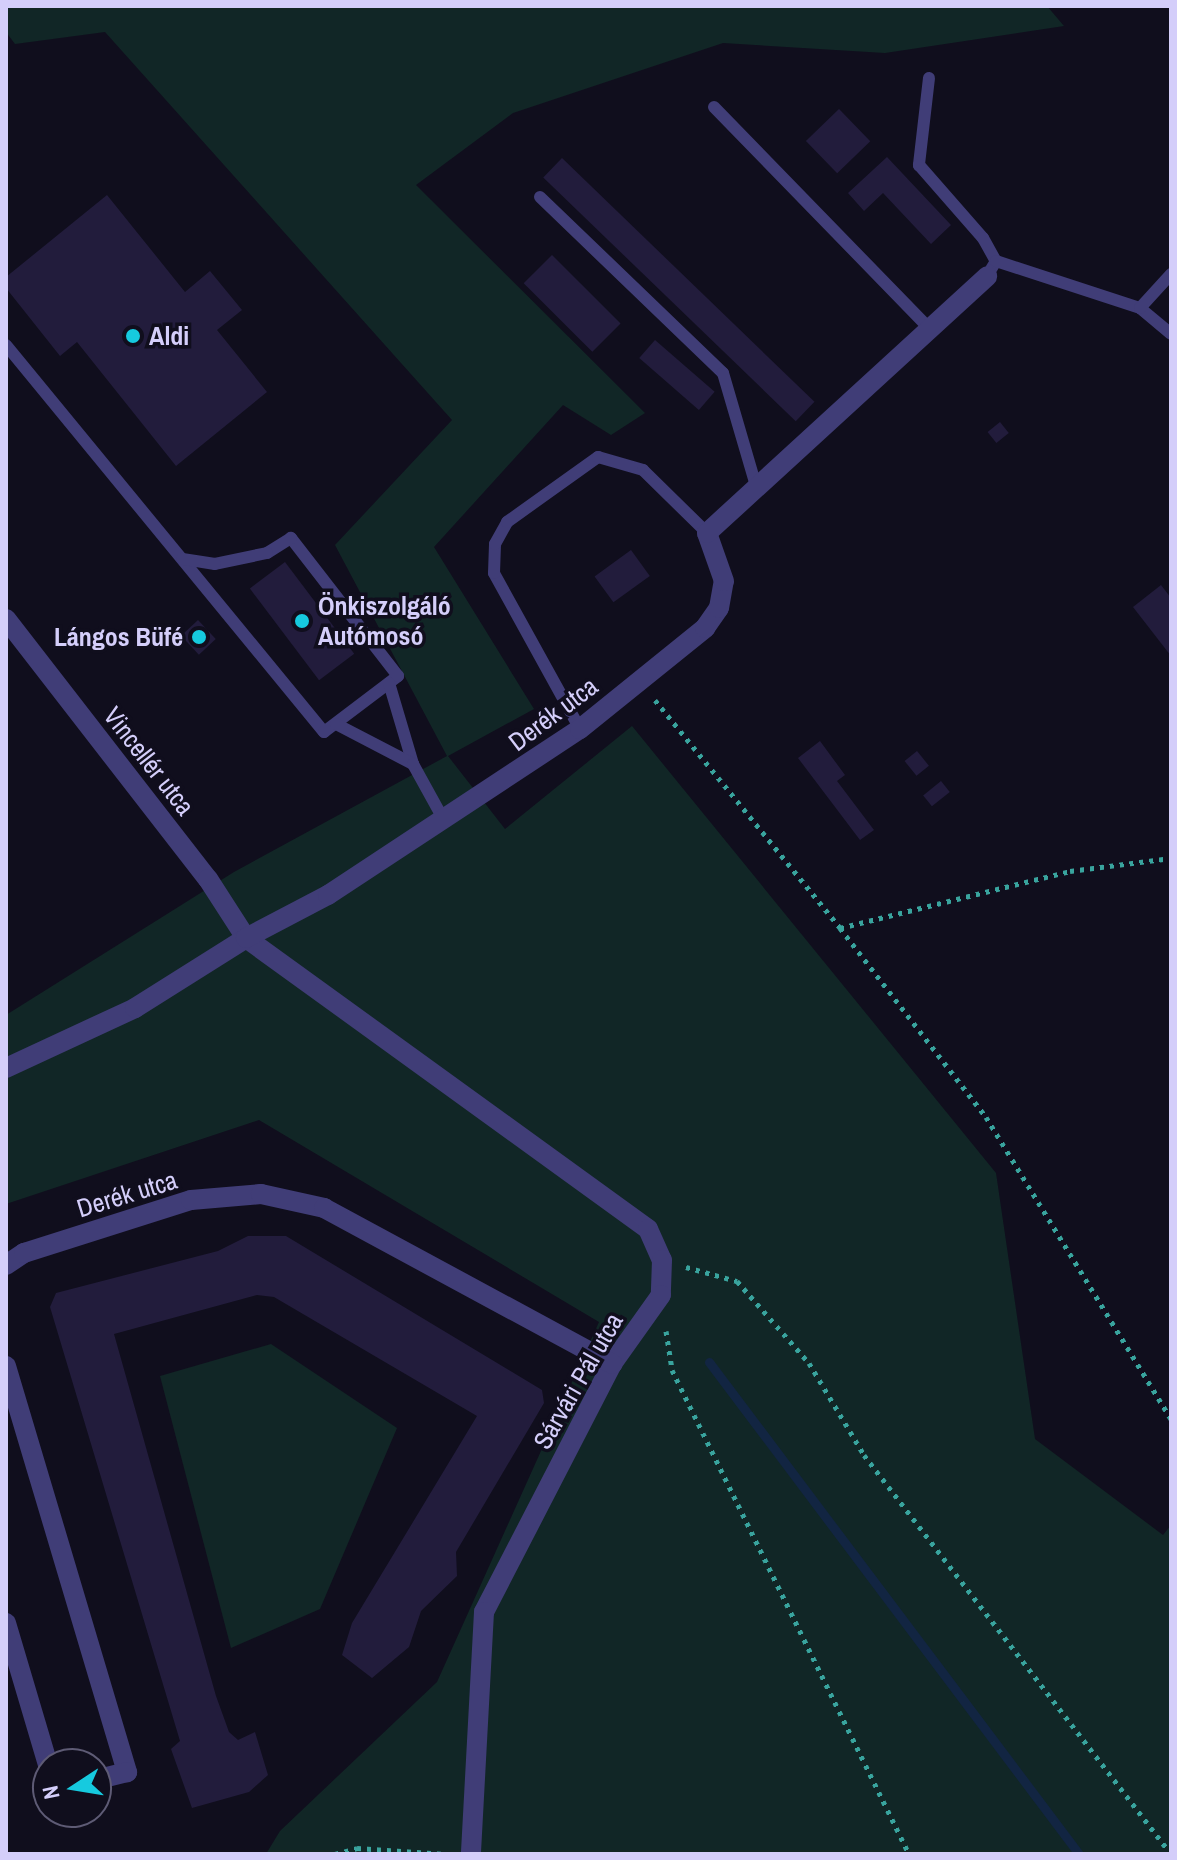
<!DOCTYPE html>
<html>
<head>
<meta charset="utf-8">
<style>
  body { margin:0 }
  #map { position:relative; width:1177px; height:1860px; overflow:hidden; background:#100e1d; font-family:"Archivo Narrow",sans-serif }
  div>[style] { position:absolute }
  .green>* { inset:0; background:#112626 }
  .stream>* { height:9px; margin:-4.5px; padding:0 4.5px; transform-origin:4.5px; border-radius:4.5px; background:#122542 }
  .building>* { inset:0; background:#221c3c; transform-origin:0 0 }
  .path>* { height:5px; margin-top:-2.5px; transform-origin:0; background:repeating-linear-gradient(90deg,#39a49e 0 4px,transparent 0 10px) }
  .service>* { height:12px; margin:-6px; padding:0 6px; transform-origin:6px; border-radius:6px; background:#403d77 }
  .minor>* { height:20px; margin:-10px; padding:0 10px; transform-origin:10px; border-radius:10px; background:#403d77 }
  .dots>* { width:22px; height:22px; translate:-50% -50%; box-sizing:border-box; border:4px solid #100e1d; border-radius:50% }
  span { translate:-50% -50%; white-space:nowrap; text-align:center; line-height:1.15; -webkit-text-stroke:7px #100e1d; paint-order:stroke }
  .poi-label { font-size:26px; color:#d4cefa; font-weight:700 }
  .left { translate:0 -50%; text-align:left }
  .right { translate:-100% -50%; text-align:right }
  .street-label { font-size:26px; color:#d4cefa }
  .frame { position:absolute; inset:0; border:8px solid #d4cefa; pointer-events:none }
  .north { position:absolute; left:32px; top:1748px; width:80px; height:80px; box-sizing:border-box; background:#100e1d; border:2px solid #5e5b75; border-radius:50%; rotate:258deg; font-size:22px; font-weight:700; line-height:32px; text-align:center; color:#d4cefa }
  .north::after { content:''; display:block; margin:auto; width:28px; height:36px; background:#16cadf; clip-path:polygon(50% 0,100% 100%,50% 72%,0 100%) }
</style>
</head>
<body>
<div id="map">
  <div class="green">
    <i style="clip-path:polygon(6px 6px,1047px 6px,1064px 26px,885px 53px,723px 43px,513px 113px,416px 185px,645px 413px,611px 435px,563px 405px,434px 547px,534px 709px,448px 756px,505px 829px,632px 726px,996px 1173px,1035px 1439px,1163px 1535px,1171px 1525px,1171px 1854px,266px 1854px,280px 1831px,437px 1682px,599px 1322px,259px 1120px,6px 1204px,6px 1015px,234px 872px,447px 756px,335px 545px,452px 420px,105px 32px,15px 44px,6px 32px)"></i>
    <i style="clip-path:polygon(271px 1344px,397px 1428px,320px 1609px,231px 1648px,160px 1376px)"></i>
  </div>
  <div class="stream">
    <i style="left:709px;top:1362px;width:616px;rotate:53.06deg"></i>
  </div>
  <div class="building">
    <i style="left:839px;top:109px;width:45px;height:46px;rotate:46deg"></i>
    <i style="clip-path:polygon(887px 157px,951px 225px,931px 244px,883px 193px,864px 211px,848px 193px)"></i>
    <i style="left:562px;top:158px;width:351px;height:27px;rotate:44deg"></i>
    <i style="clip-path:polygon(107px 195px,185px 292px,210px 271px,242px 310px,217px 330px,267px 392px,176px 466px,77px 342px,60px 356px,6px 288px,6px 277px)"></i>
    <i style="left:552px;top:255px;width:97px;height:40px;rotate:45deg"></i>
    <i style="left:655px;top:340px;width:79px;height:24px;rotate:41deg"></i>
    <i style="left:1000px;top:422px;width:14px;height:16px;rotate:51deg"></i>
    <i style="left:631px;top:550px;width:32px;height:45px;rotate:54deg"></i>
    <i style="left:285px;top:562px;width:115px;height:44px;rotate:53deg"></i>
    <i style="clip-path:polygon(1161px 585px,1171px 598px,1171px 656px,1133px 607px)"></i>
    <i style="left:198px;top:620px;width:26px;height:23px;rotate:47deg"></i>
    <i style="clip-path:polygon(820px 741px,845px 775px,837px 781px,874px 830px,860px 840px,798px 758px)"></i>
    <i style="left:917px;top:751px;width:19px;height:16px;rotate:51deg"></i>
    <i style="left:941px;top:781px;width:14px;height:23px;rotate:51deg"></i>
    <i style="clip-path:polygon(248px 1236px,286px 1236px,542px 1390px,544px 1403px,456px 1552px,457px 1576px,421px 1611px,409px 1647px,372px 1678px,342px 1655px,352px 1623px,477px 1416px,274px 1297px,257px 1295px,114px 1334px,216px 1696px,229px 1732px,238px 1740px,255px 1732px,268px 1775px,249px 1792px,192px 1808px,171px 1749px,180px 1741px,50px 1307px,56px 1293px,218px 1251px)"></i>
  </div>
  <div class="path">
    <i style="left:655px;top:700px;width:294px;rotate:50.9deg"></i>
    <i style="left:840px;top:928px;width:237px;rotate:-13.9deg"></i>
    <i style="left:1070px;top:871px;width:102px;rotate:-7.3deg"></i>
    <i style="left:840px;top:928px;width:239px;rotate:52.3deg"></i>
    <i style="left:986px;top:1117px;width:354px;rotate:58.5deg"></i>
    <i style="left:686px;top:1267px;width:53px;rotate:15.4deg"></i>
    <i style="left:737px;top:1281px;width:109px;rotate:48.7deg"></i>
    <i style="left:809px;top:1363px;width:107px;rotate:59.1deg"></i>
    <i style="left:864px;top:1455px;width:503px;rotate:52.42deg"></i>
    <i style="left:666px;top:1331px;width:39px;rotate:81deg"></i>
    <i style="left:672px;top:1370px;width:539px;rotate:63.91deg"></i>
    <i style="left:335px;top:1854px;width:23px;rotate:-15deg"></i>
    <i style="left:357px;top:1848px;width:89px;rotate:3.9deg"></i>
  </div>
  <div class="service">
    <i style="left:929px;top:78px;width:88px;rotate:96.6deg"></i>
    <i style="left:919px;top:165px;width:97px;rotate:48.8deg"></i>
    <i style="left:983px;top:238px;width:26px;rotate:61deg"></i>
    <i style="left:996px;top:261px;width:17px;rotate:121deg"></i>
    <i style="left:714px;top:107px;width:311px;rotate:45.8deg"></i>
    <i style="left:540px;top:197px;width:254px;rotate:43.9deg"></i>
    <i style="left:723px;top:373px;width:121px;rotate:73.7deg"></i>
    <i style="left:996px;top:261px;width:151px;rotate:18.1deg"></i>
    <i style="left:1140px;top:308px;width:40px;rotate:40deg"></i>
    <i style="left:1140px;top:308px;width:46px;rotate:-47.6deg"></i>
    <i style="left:6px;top:345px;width:501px;rotate:50.59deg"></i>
    <i style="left:324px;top:732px;width:93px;rotate:-37.1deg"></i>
    <i style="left:398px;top:676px;width:175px;rotate:-127.8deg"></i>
    <i style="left:291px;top:538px;width:28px;rotate:148deg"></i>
    <i style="left:267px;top:553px;width:53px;rotate:168.1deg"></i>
    <i style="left:215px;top:564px;width:33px;rotate:-171deg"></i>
    <i style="left:389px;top:683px;width:84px;rotate:73.5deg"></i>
    <i style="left:336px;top:724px;width:87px;rotate:27.5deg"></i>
    <i style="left:413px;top:764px;width:66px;rotate:61.1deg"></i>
    <i style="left:580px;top:729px;width:178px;rotate:-118.9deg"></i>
    <i style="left:494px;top:573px;width:29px;rotate:-88deg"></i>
    <i style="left:495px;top:544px;width:25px;rotate:-61deg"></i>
    <i style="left:507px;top:522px;width:112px;rotate:-35.5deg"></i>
    <i style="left:598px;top:457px;width:47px;rotate:16.1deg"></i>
    <i style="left:643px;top:470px;width:90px;rotate:44.5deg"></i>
  </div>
  <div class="minor">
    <i style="left:6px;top:619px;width:329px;rotate:52.2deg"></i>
    <i style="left:208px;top:879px;width:70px;rotate:57.2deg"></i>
    <i style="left:246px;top:938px;width:496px;rotate:35.9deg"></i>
    <i style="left:648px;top:1229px;width:34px;rotate:66deg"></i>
    <i style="left:662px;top:1260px;width:35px;rotate:92deg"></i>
    <i style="left:661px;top:1295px;width:85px;rotate:125.4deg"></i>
    <i style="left:612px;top:1364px;width:279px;rotate:117.3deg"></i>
    <i style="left:484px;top:1612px;width:242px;rotate:93.1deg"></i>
    <i style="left:6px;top:1068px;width:142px;rotate:-24.9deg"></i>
    <i style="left:135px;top:1008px;width:131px;rotate:-32.2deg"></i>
    <i style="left:246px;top:938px;width:93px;rotate:-27.7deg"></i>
    <i style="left:328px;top:895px;width:302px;rotate:-33.4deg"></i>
    <i style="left:580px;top:729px;width:161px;rotate:-38.9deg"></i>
    <i style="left:705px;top:628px;width:24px;rotate:-55deg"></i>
    <i style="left:719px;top:608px;width:27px;rotate:-80deg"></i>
    <i style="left:724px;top:581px;width:51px;rotate:-109.5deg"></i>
    <i style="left:707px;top:533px;width:380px;rotate:-42.5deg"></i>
    <i style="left:6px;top:1265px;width:22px;rotate:-34deg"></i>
    <i style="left:24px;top:1253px;width:175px;rotate:-17.6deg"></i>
    <i style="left:191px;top:1200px;width:70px;rotate:-4.9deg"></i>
    <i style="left:261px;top:1194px;width:65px;rotate:12.5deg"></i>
    <i style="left:324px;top:1208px;width:328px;rotate:28.4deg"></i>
    <i style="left:6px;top:1366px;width:424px;rotate:73.4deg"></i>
    <i style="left:127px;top:1772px;width:32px;rotate:166deg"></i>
    <i style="left:6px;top:1623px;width:148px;rotate:73.5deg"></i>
  </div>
  <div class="dots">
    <i style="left:133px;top:336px;background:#16cadf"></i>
    <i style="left:302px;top:621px;background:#16cadf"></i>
    <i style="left:199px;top:637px;background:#16cadf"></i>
  </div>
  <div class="poi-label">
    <span class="left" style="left:149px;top:336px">Aldi</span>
    <span class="left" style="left:318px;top:621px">Önkiszolgáló<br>Autómosó</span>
    <span class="right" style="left:183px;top:637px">Lángos Büfé</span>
  </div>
  <div class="street-label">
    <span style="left:553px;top:714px;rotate:-37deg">Derék utca</span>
    <span style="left:149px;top:761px;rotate:52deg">Vincellér utca</span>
    <span style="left:127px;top:1194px;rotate:-17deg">Derék utca</span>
    <span style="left:578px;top:1381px;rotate:-60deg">Sárvári Pál utca</span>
  </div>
  <div class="frame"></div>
  <div class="north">N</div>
</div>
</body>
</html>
